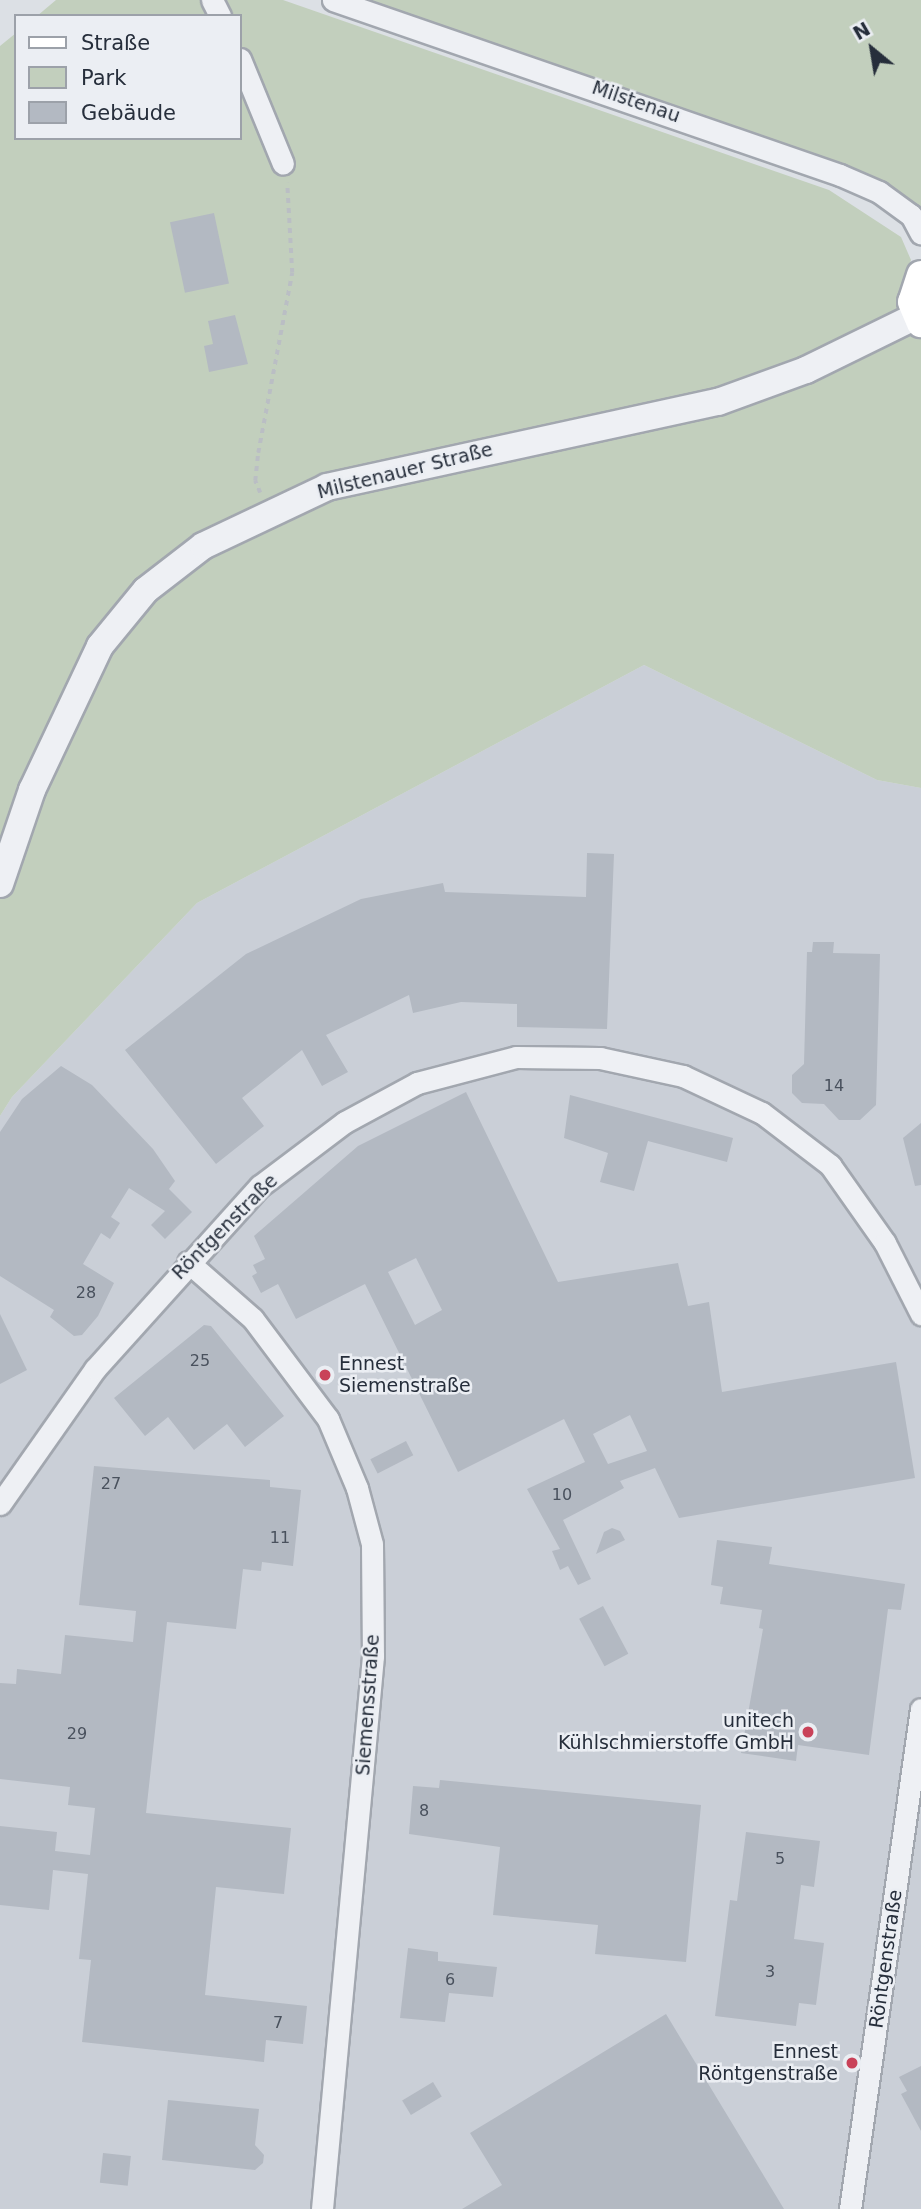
<!DOCTYPE html>
<html>
<head>
<meta charset="utf-8">
<style>
  body { margin:0 }
  #map { position:relative; width:921px; height:2209px; overflow:hidden; background:#dce0e5; font-family:"DejaVu Sans",sans-serif }
  div>[style] { position:absolute }
  .built>* { inset:0; background:#cacfd7 }
  .green>* { inset:0; background:#c2cfbd }
  .building>* { inset:0; background:#b3b9c2; transform-origin:0 0 }
  .path>* { height:3.5px; margin-top:-1.75px; transform-origin:0; background:repeating-linear-gradient(90deg,#babec4 0 5px,transparent 0 10px) }
  .roads { filter:drop-shadow(2px 0 #a2a7af) drop-shadow(-2px 0 #a2a7af) drop-shadow(0 2px #a2a7af) drop-shadow(0 -2px #a2a7af) }
  .minor>* { height:21px; margin:-10.5px; padding:0 10.5px; transform-origin:10.5px; border-radius:10.5px; background:#eef0f4 }
  .tertiary>* { height:26px; margin:-13px; padding:0 13px; transform-origin:13px; border-radius:13px; background:#eef0f4 }
  .secondary>* { height:28px; margin:-14px; padding:0 14px; transform-origin:14px; border-radius:14px; background:#fff }
  .dots>* { width:19px; height:19px; translate:-50% -50%; box-sizing:border-box; border:4px solid #ebeef3; border-radius:50% }
  span { translate:-50% -50%; white-space:nowrap; text-align:center; line-height:1.15; -webkit-text-stroke:5px #ebeef3; paint-order:stroke }
  .number-label { font-size:16px; color:#49515d }
  .number-label span { -webkit-text-stroke-width:0 }
  .street-label { font-size:19px; color:#262e3b }
  .poi-label { font-size:19px; color:#262e3b }
  .left { translate:0 -50%; text-align:left }
  .right { translate:-100% -50%; text-align:right }
  .legend { position:absolute; left:14px; top:14px; width:228px; height:126px; box-sizing:border-box; background:#ebeef3; border:2px solid #9ca1a9; margin:0; padding:9px 12px; list-style:none; font-size:21px; color:#262e3b }
  .legend li { display:flex; align-items:center; gap:14px; height:35px }
  .legend b { width:35px; border:2px solid #9ca1a9 }
  .north { position:absolute; left:837px; top:14px; width:70px; height:70px; -webkit-text-stroke:5px #ebeef3; paint-order:stroke; rotate:330deg; font-size:19px; font-weight:700; line-height:28px; text-align:center; color:#262e3b }
  .north::after { content:''; display:block; margin:auto; width:24px; height:32px; background:#262e3b; clip-path:polygon(50% 0,100% 100%,50% 72%,0 100%) }
</style>
</head>
<body>
<div id="map">
  <div class="built">
    <i style="clip-path:polygon(644px 665px,877px 780px,921px 788px,921px 2209px,0 2209px,0 1116px,12px 1097px,197px 903px)"></i>
  </div>
  <div class="green">
    <i style="clip-path:polygon(56px 0,283px 0,829px 190px,901px 237px,911px 260px,898px 302px,921px 276px,921px 788px,877px 780px,644px 665px,197px 903px,12px 1097px,0 1116px,0 46px,16px 33px,16px 138px,240px 138px,240px 16px,37px 16px)"></i>
    <i style="clip-path:polygon(333px 0,921px 0,921px 246px,911px 215px,879px 192px)"></i>
  </div>
  <div class="building">
    <i style="left:214px;top:213px;width:72px;height:45px;rotate:78deg"></i>
    <i style="clip-path:polygon(235px 315px,248px 364px,209px 372px,204px 346px,213px 344px,208px 321px)"></i>
    <i style="clip-path:polygon(587px 853px,614px 854px,607px 1029px,517px 1027px,517px 1004px,461px 1002px,413px 1013px,409px 995px,326px 1035px,348px 1072px,322px 1086px,302px 1050px,242px 1098px,264px 1126px,216px 1164px,125px 1050px,246px 954px,361px 899px,443px 883px,445px 892px,586px 897px)"></i>
    <i style="clip-path:polygon(813px 942px,834px 942px,833px 953px,880px 954px,876px 1105px,860px 1120px,839px 1120px,824px 1104px,802px 1103px,792px 1093px,792px 1075px,804px 1064px,807px 952px,812px 952px)"></i>
    <i style="clip-path:polygon(61px 1066px,92px 1085px,153px 1149px,175px 1181px,169px 1189px,192px 1212px,165px 1239px,151px 1225px,165px 1211px,129px 1188px,111px 1217px,120px 1223px,110px 1239px,101px 1233px,83px 1264px,114px 1283px,98px 1316px,82px 1335px,74px 1336px,50px 1317px,54px 1310px,0 1276px,0 1132px,22px 1099px)"></i>
    <i style="clip-path:polygon(evenodd,466px 1092px,558px 1282px,678px 1263px,688px 1306px,709px 1302px,722px 1392px,896px 1362px,915px 1478px,679px 1518px,655px 1468px,620px 1481px,624px 1488px,563px 1520px,591px 1579px,578px 1585px,568px 1566px,560px 1570px,552px 1551px,560px 1549px,527px 1489px,585px 1462px,564px 1419px,458px 1472px,365px 1284px,296px 1319px,278px 1284px,261px 1293px,252px 1276px,257px 1273px,253px 1265px,265px 1259px,254px 1236px,358px 1146px,466px 1092px,416px 1258px,442px 1310px,415px 1325px,388px 1272px,416px 1258px,466px 1092px,630px 1415px,647px 1451px,608px 1464px,593px 1434px,630px 1415px)"></i>
    <i style="clip-path:polygon(570px 1095px,733px 1138px,727px 1162px,648px 1141px,634px 1191px,600px 1182px,608px 1153px,564px 1138px)"></i>
    <i style="clip-path:polygon(921px 1123px,921px 1185px,915px 1186px,903px 1138px)"></i>
    <i style="clip-path:polygon(0 1314px,27px 1370px,0 1384px)"></i>
    <i style="clip-path:polygon(204px 1325px,211px 1326px,284px 1416px,245px 1447px,227px 1424px,194px 1450px,168px 1417px,145px 1436px,114px 1398px)"></i>
    <i style="left:406px;top:1441px;width:16px;height:40px;rotate:63deg"></i>
    <i style="clip-path:polygon(94px 1466px,270px 1480px,270px 1487px,301px 1490px,293px 1566px,262px 1562px,261px 1571px,243px 1569px,236px 1629px,167px 1622px,146px 1813px,291px 1828px,284px 1894px,216px 1887px,205px 1995px,307px 2006px,303px 2044px,266px 2040px,264px 2062px,82px 2042px,91px 1960px,79px 1959px,88px 1874px,53px 1870px,49px 1910px,0 1905px,0 1826px,57px 1832px,55px 1851px,90px 1855px,95px 1808px,68px 1805px,70px 1787px,0 1779px,0 1683px,16px 1684px,17px 1669px,61px 1674px,65px 1635px,133px 1642px,136px 1611px,79px 1605px)"></i>
    <i style="clip-path:polygon(612px 1528px,620px 1531px,625px 1540px,596px 1554px,604px 1532px)"></i>
    <i style="clip-path:polygon(717px 1540px,772px 1547px,769px 1564px,905px 1584px,901px 1610px,888px 1609px,869px 1755px,798px 1745px,796px 1761px,741px 1753px,763px 1629px,759px 1628px,762px 1610px,720px 1604px,723px 1587px,711px 1585px)"></i>
    <i style="left:603px;top:1606px;width:54px;height:27px;rotate:62deg"></i>
    <i style="clip-path:polygon(440px 1780px,701px 1805px,686px 1962px,595px 1954px,598px 1925px,493px 1915px,500px 1847px,409px 1834px,413px 1786px,439px 1788px)"></i>
    <i style="clip-path:polygon(746px 1832px,820px 1841px,814px 1887px,801px 1885px,794px 1939px,824px 1943px,816px 2005px,799px 2003px,796px 2026px,715px 2016px,730px 1900px,737px 1901px)"></i>
    <i style="clip-path:polygon(408px 1948px,438px 1952px,438px 1961px,497px 1967px,493px 1997px,449px 1993px,445px 2022px,400px 2018px)"></i>
    <i style="clip-path:polygon(666px 2014px,784px 2209px,462px 2209px,502px 2185px,470px 2133px)"></i>
    <i style="clip-path:polygon(921px 2066px,921px 2131px,901px 2094px,907px 2091px,899px 2077px)"></i>
    <i style="left:433px;top:2082px;width:17px;height:36px;rotate:59deg"></i>
    <i style="clip-path:polygon(168px 2100px,259px 2109px,255px 2145px,264px 2155px,263px 2163px,255px 2170px,162px 2160px)"></i>
    <i style="left:103px;top:2153px;width:28px;height:30px;rotate:6deg"></i>
  </div>
  <div class="path">
    <i style="left:260px;top:493px;width:13px;rotate:-113deg"></i>
    <i style="left:255px;top:481px;width:28px;rotate:-84deg"></i>
    <i style="left:258px;top:453px;width:183px;rotate:-79.3deg"></i>
    <i style="left:292px;top:273px;width:90px;rotate:-93.2deg"></i>
  </div>
  <div class="roads">
    <div class="minor">
      <i style="left:212px;top:0;width:18px;rotate:63deg"></i>
      <i style="left:333px;top:0;width:536px;rotate:19.04deg"></i>
      <i style="left:840px;top:175px;width:43px;rotate:23.6deg"></i>
      <i style="left:879px;top:192px;width:39px;rotate:36deg"></i>
      <i style="left:911px;top:215px;width:21px;rotate:62deg"></i>
      <i style="left:240px;top:59px;width:113px;rotate:67.7deg"></i>
      <i style="left:188px;top:1262px;width:86px;rotate:41.2deg"></i>
      <i style="left:253px;top:1319px;width:125px;rotate:53.1deg"></i>
      <i style="left:328px;top:1419px;width:75px;rotate:67.2deg"></i>
      <i style="left:357px;top:1488px;width:58px;rotate:75deg"></i>
      <i style="left:372px;top:1544px;width:112px;rotate:89.5deg"></i>
      <i style="left:373px;top:1656px;width:555px;rotate:95.27deg"></i>
      <i style="left:0;top:1504px;width:165px;rotate:-54.9deg"></i>
      <i style="left:95px;top:1369px;width:246px;rotate:-48deg"></i>
      <i style="left:260px;top:1186px;width:106px;rotate:-37deg"></i>
      <i style="left:345px;top:1122px;width:82px;rotate:-28.4deg"></i>
      <i style="left:417px;top:1083px;width:102px;rotate:-14.7deg"></i>
      <i style="left:516px;top:1057px;width:84px;rotate:0.7deg"></i>
      <i style="left:600px;top:1058px;width:85px;rotate:12.2deg"></i>
      <i style="left:683px;top:1076px;width:87px;rotate:25.1deg"></i>
      <i style="left:762px;top:1113px;width:86px;rotate:37.4deg"></i>
      <i style="left:830px;top:1165px;width:95px;rotate:54.8deg"></i>
      <i style="left:885px;top:1243px;width:80px;rotate:63.1deg"></i>
      <i style="left:850px;top:2209px;width:505px;rotate:-81.92deg"></i>
    </div>
    <div class="tertiary">
      <i style="left:0;top:884px;width:99px;rotate:-71.2deg"></i>
      <i style="left:32px;top:790px;width:159px;rotate:-64.7deg"></i>
      <i style="left:100px;top:646px;width:72px;rotate:-50.6deg"></i>
      <i style="left:146px;top:590px;width:72px;rotate:-37.7deg"></i>
      <i style="left:203px;top:546px;width:137px;rotate:-25.4deg"></i>
      <i style="left:327px;top:487px;width:400px;rotate:-12.3deg"></i>
      <i style="left:718px;top:402px;width:94px;rotate:-20deg"></i>
      <i style="left:806px;top:370px;width:123px;rotate:-26.1deg"></i>
    </div>
    <div class="secondary">
      <i style="left:921px;top:275px;width:28px;rotate:108deg"></i>
      <i style="left:912px;top:302px;width:23px;rotate:67deg"></i>
    </div>
  </div>
  <div class="dots">
    <i style="left:325px;top:1375px;background:#c94259"></i>
    <i style="left:808px;top:1732px;background:#c94259"></i>
    <i style="left:852px;top:2063px;background:#c94259"></i>
  </div>
  <div class="number-label">
    <span style="left:834px;top:1086px">14</span>
    <span style="left:86px;top:1293px">28</span>
    <span style="left:200px;top:1361px">25</span>
    <span style="left:111px;top:1484px">27</span>
    <span style="left:562px;top:1495px">10</span>
    <span style="left:280px;top:1538px">11</span>
    <span style="left:77px;top:1734px">29</span>
    <span style="left:424px;top:1811px">8</span>
    <span style="left:780px;top:1859px">5</span>
    <span style="left:770px;top:1972px">3</span>
    <span style="left:450px;top:1980px">6</span>
    <span style="left:278px;top:2023px">7</span>
  </div>
  <div class="street-label">
    <span style="left:636px;top:102px;rotate:19deg">Milstenau</span>
    <span style="left:405px;top:471px;rotate:-14deg">Milstenauer Straße</span>
    <span style="left:225px;top:1227px;rotate:-45deg">Röntgenstraße</span>
    <span style="left:368px;top:1705px;rotate:-86deg">Siemensstraße</span>
    <span style="left:886px;top:1959px;rotate:-82deg">Röntgenstraße</span>
  </div>
  <div class="poi-label">
    <span class="left" style="left:339px;top:1375px">Ennest<br>Siemenstraße</span>
    <span class="right" style="left:794px;top:1732px">unitech<br>Kühlschmierstoffe GmbH</span>
    <span class="right" style="left:838px;top:2063px">Ennest<br>Röntgenstraße</span>
  </div>
  <ul class="legend">
  <li><b style="height:9px;background:#fff"></b>Straße</li>
  <li><b style="height:19px;background:#c2cfbd"></b>Park</li>
  <li><b style="height:19px;background:#b3b9c2"></b>Gebäude</li>
  </ul>
  <div class="north">N</div>
</div>
</body>
</html>
